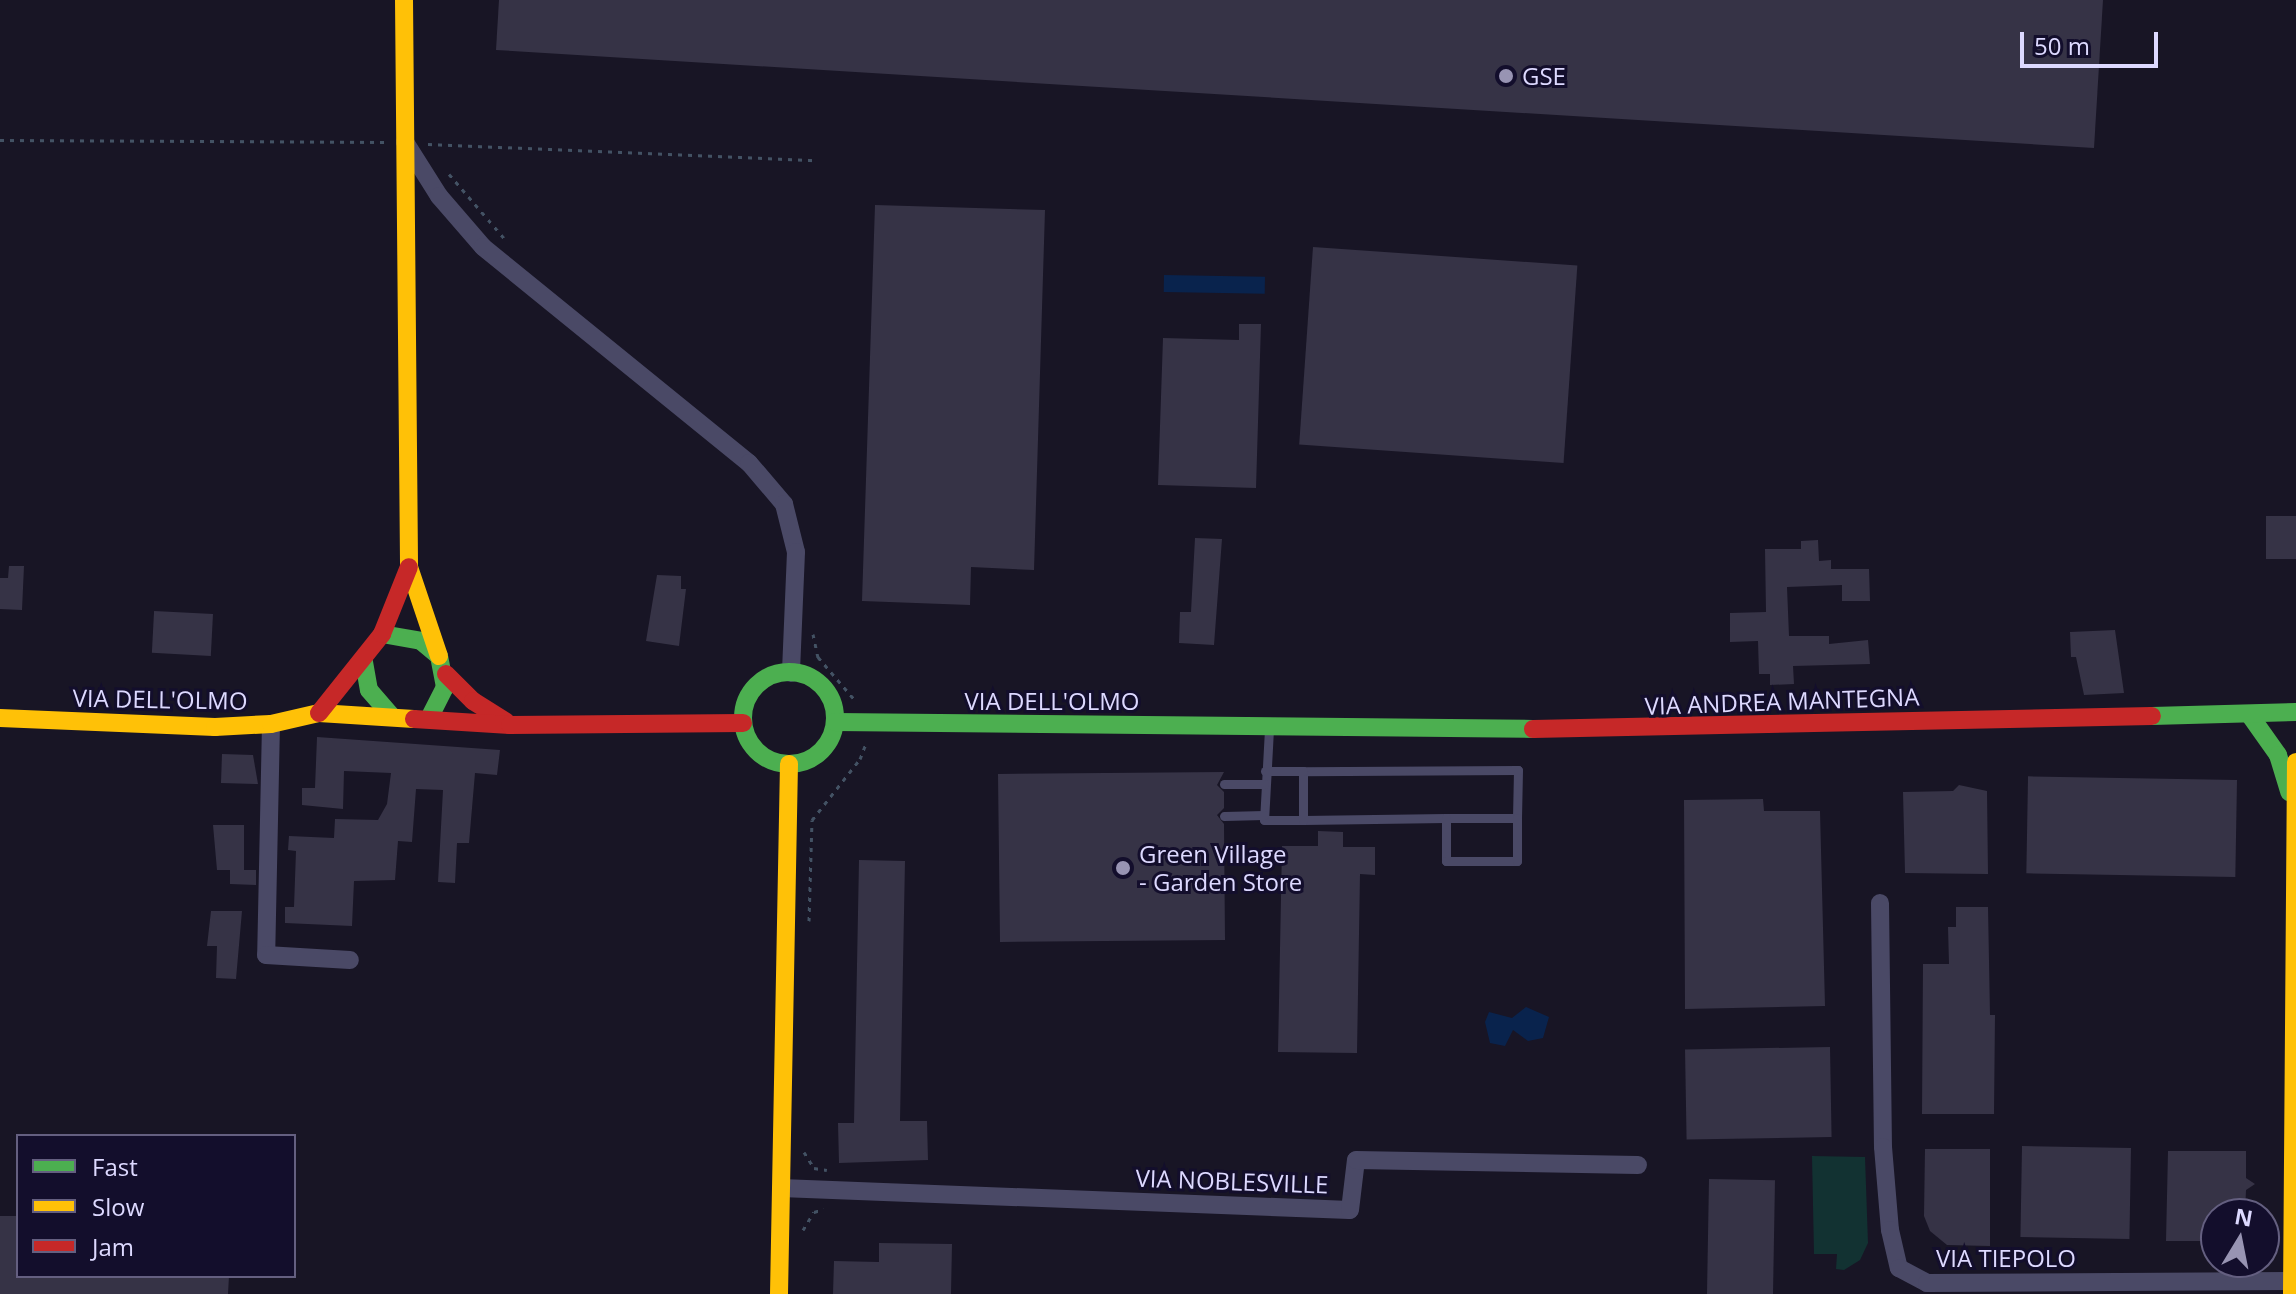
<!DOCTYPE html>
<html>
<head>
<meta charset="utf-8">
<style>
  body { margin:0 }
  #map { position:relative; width:2296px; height:1294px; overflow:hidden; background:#181525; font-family:"Open Sans",sans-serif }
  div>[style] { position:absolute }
  .green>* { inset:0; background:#123232 }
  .water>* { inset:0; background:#09234d; transform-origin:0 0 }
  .building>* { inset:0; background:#363346; transform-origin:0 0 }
  .path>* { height:3px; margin-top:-1.5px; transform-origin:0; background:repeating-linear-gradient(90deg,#435264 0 4px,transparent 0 10px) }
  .lane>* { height:9px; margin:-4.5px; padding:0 4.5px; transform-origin:4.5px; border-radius:4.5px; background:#4a4966 }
  .street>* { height:18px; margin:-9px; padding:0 9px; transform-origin:9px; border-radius:9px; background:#4a4966 }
  .fast>* { height:18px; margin:-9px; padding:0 9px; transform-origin:9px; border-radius:9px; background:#4caf50 }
  .fast>.ring { margin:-9px; padding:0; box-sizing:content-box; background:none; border:18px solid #4caf50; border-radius:50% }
  .slow>* { height:18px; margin:-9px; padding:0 9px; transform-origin:9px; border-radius:9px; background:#ffc107 }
  .jam>* { height:18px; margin:-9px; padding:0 9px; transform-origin:9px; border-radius:9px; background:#c62828 }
  .dots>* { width:22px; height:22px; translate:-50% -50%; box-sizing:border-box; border:4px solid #130e2c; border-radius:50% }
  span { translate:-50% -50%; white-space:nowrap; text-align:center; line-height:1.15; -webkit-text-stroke:6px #130e2c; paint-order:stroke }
  .poi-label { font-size:24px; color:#ddd9ff }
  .left { translate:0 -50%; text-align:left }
  .street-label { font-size:24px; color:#ddd9ff }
  .legend { position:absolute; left:16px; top:1134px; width:280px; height:144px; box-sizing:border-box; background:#130e2c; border:2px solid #645f80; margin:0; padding:10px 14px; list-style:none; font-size:24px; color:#ddd9ff }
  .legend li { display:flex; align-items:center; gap:16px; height:40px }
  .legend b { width:40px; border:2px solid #645f80 }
  .north { position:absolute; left:2200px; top:1198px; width:80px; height:80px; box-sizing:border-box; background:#130e2c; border:2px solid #645f80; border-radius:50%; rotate:10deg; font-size:22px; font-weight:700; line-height:32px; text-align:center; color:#ddd9ff }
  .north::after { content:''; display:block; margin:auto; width:28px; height:36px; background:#9894b3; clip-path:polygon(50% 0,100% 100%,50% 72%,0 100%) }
  .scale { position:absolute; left:2020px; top:32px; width:138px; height:36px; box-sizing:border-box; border:4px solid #ddd9ff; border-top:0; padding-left:10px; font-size:24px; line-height:28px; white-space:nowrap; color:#ddd9ff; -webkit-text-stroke:6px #130e2c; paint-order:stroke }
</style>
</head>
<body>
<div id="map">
  <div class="green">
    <i style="clip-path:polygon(1812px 1156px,1865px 1157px,1868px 1243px,1860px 1260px,1844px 1270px,1836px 1269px,1837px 1254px,1814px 1254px)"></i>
  </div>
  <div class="water">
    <i style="left:1164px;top:275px;width:101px;height:17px;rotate:1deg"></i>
    <i style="clip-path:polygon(1526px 1007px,1549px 1017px,1543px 1038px,1528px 1041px,1513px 1030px,1505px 1046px,1490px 1043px,1485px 1022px,1489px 1012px,1512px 1018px)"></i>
  </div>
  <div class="building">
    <i style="clip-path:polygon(499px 0,2103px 0,2094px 148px,496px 50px)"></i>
    <i style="clip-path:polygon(875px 205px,1045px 210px,1034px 570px,971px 567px,970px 605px,862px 601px)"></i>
    <i style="left:1313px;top:247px;width:265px;height:198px;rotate:4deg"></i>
    <i style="clip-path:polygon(1239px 324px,1261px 324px,1256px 488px,1158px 485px,1163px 338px,1239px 340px)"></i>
    <i style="left:2266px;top:516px;width:30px;height:43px"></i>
    <i style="clip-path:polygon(1195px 538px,1222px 539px,1214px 645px,1179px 643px,1180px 612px,1191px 612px)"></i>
    <i style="clip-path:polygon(1818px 540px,1819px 561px,1831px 560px,1831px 569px,1869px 569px,1870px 601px,1842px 601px,1842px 585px,1787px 587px,1789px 636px,1829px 636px,1829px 644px,1868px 640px,1870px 664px,1793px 666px,1794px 684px,1770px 685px,1770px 674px,1759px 674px,1758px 641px,1730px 642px,1730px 613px,1766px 612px,1765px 549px,1801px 549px,1801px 541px)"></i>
    <i style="clip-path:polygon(9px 566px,24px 566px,22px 610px,0 609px,0 578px,8px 578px)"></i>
    <i style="clip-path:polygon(657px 575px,681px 576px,681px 589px,686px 589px,679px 646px,646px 641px)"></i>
    <i style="left:213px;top:614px;width:42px;height:59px;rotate:93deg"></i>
    <i style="clip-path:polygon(2115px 630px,2124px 693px,2084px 695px,2076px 657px,2071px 657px,2070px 632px)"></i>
    <i style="clip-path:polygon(317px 737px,500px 750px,497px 775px,475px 773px,469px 843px,457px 843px,455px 883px,438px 882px,443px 790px,416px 789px,412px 842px,398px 841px,395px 880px,354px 881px,352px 926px,285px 923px,285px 907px,294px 907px,296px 851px,288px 850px,289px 836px,334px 838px,335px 819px,378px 820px,387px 804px,391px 773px,344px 771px,343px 809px,302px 805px,302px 788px,315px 788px)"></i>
    <i style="clip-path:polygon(222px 754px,253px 755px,258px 784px,221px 783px)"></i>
    <i style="clip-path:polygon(1224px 772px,1217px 785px,1224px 792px,1224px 808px,1217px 815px,1224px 824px,1225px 940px,1000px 942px,998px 774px)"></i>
    <i style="left:2237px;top:780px;width:97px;height:209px;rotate:91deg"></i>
    <i style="clip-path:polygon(1959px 785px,1987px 791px,1988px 874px,1905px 873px,1903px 792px,1953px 791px)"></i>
    <i style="clip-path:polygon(1763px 799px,1764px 811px,1820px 811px,1825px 1006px,1685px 1009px,1684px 800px)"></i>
    <i style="clip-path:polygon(213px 825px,244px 825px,244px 870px,256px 870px,256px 885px,230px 884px,230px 870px,217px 870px)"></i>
    <i style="clip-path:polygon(1318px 831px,1343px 832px,1343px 847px,1375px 847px,1375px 875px,1360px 874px,1357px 1053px,1278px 1052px,1282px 846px,1318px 846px)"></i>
    <i style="clip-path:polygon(859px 860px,905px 861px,900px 1121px,927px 1121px,928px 1160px,839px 1163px,838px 1123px,854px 1123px)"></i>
    <i style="clip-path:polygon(1956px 907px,1988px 907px,1990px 1015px,1995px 1015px,1994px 1114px,1922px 1114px,1923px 964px,1949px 964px,1948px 927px,1956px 927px)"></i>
    <i style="clip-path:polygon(211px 911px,242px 911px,236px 979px,216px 978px,217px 946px,207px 946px)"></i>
    <i style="left:1830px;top:1047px;width:90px;height:145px;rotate:89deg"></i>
    <i style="left:2131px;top:1148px;width:91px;height:109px;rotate:91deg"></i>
    <i style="clip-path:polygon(1925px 1149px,1990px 1149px,1990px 1246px,1947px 1245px,1930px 1231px,1924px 1216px)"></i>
    <i style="clip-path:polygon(2168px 1151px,2246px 1151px,2246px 1178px,2255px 1184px,2246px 1190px,2245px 1214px,2216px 1214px,2216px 1241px,2166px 1241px)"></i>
    <i style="left:1709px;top:1179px;width:66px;height:115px;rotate:1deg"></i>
    <i style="clip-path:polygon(0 1216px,18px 1216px,18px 1276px,229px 1276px,228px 1294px,0 1294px)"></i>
    <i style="clip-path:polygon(879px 1243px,952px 1244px,951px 1294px,833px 1294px,834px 1261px,879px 1262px)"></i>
  </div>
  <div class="path">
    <i style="left:0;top:140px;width:384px;rotate:0.3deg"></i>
    <i style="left:428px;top:144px;width:388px;rotate:2.4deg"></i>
    <i style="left:449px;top:174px;width:84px;rotate:49.3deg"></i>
    <i style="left:813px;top:634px;width:24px;rotate:78deg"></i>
    <i style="left:818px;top:657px;width:55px;rotate:49.4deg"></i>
    <i style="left:809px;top:921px;width:101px;rotate:-88.3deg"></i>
    <i style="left:812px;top:820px;width:78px;rotate:-51.8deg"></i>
    <i style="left:860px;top:759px;width:17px;rotate:-69deg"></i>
    <i style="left:804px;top:1152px;width:19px;rotate:58deg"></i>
    <i style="left:814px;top:1168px;width:13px;rotate:9deg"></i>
    <i style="left:803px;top:1230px;width:21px;rotate:-59deg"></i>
    <i style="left:814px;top:1212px;width:10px;rotate:-17deg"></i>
  </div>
  <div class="lane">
    <i style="left:1269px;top:729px;width:91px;rotate:93.1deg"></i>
    <i style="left:1264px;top:820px;width:39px"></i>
    <i style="left:1303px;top:820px;width:143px;rotate:-0.8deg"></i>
    <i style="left:1446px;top:818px;width:71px"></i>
    <i style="left:1517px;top:818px;width:48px;rotate:-88.8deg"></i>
    <i style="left:1518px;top:770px;width:215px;rotate:179.7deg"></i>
    <i style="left:1303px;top:771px;width:49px;rotate:90deg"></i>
    <i style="left:1265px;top:771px;width:38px"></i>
    <i style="left:1224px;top:784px;width:40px"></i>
    <i style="left:1224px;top:816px;width:40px;rotate:-1.4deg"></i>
    <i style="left:1446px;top:818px;width:43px;rotate:90deg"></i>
    <i style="left:1446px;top:861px;width:71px"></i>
    <i style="left:1517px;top:861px;width:43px;rotate:-90deg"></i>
  </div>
  <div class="street">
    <i style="left:405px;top:142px;width:64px;rotate:57.8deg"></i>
    <i style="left:439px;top:196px;width:67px;rotate:49.2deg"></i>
    <i style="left:483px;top:247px;width:343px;rotate:39.1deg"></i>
    <i style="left:749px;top:463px;width:54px;rotate:49.5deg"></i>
    <i style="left:784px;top:504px;width:49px;rotate:76deg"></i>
    <i style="left:796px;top:552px;width:121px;rotate:92.4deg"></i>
    <i style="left:271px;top:724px;width:231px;rotate:91.2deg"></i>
    <i style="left:266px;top:955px;width:84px;rotate:3.4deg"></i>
    <i style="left:1880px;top:903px;width:244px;rotate:89.3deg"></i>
    <i style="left:1883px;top:1147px;width:83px;rotate:85.2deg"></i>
    <i style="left:1890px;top:1230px;width:39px;rotate:77deg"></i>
    <i style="left:1899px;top:1268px;width:32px;rotate:28deg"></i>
    <i style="left:1927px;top:1283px;width:365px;rotate:-0.3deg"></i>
    <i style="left:781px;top:1188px;width:569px;rotate:2.21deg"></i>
    <i style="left:1350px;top:1210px;width:50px;rotate:-83.2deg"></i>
    <i style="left:1356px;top:1160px;width:282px;rotate:1deg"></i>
  </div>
  <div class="fast">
    <i style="left:382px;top:634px;width:40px;rotate:10deg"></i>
    <i style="left:421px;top:641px;width:23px;rotate:40deg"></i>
    <i style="left:439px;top:656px;width:32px;rotate:79deg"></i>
    <i style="left:445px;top:687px;width:34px;rotate:117deg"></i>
    <i style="left:364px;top:662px;width:28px;rotate:80deg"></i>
    <i style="left:369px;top:690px;width:33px;rotate:49deg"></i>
    <i class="ring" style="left:743px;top:672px;width:74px;height:74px"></i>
    <i style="left:2249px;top:714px;width:50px;rotate:54.7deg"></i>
    <i style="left:2278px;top:755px;width:39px;rotate:73deg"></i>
    <i style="left:2152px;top:716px;width:144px;rotate:-1.6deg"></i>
    <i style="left:835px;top:722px;width:698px;rotate:0.57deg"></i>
  </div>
  <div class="slow">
    <i style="left:404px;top:0;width:567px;rotate:89.49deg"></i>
    <i style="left:409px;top:567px;width:94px;rotate:71.4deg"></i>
    <i style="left:0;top:718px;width:215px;rotate:2.4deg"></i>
    <i style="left:215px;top:727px;width:56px;rotate:-3.1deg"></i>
    <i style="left:271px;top:724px;width:49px;rotate:-12.9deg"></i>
    <i style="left:319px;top:713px;width:95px;rotate:3.6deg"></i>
    <i style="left:779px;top:1294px;width:530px;rotate:-88.92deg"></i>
    <i style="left:2292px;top:1294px;width:532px;rotate:-89.57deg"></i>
  </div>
  <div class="jam">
    <i style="left:446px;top:674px;width:38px;rotate:45deg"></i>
    <i style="left:473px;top:701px;width:39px;rotate:32deg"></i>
    <i style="left:319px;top:713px;width:101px;rotate:-51.4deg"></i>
    <i style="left:382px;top:634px;width:72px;rotate:-68.1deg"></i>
    <i style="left:414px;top:719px;width:96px;rotate:3.6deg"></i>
    <i style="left:510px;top:725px;width:233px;rotate:-0.5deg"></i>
    <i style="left:1533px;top:729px;width:619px;rotate:-1.2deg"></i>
  </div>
  <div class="dots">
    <i style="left:1506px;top:76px;background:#9894b3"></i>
    <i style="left:1123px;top:868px;background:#9894b3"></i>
  </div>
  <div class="poi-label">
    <span class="left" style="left:1522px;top:76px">GSE</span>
    <span class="left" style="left:1139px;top:868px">Green Village<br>- Garden Store</span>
  </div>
  <div class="street-label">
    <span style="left:160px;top:699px;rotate:1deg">VIA DELL'OLMO</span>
    <span style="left:1052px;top:701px">VIA DELL'OLMO</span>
    <span style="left:1782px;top:701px;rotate:-2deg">VIA ANDREA MANTEGNA</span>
    <span style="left:1232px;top:1181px;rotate:2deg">VIA NOBLESVILLE</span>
    <span style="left:2006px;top:1258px">VIA TIEPOLO</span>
  </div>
  <ul class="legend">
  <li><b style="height:10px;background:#4caf50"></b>Fast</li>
  <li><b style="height:10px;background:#ffc107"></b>Slow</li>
  <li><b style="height:10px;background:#c62828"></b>Jam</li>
  </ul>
  <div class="north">N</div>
  <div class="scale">50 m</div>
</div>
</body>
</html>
